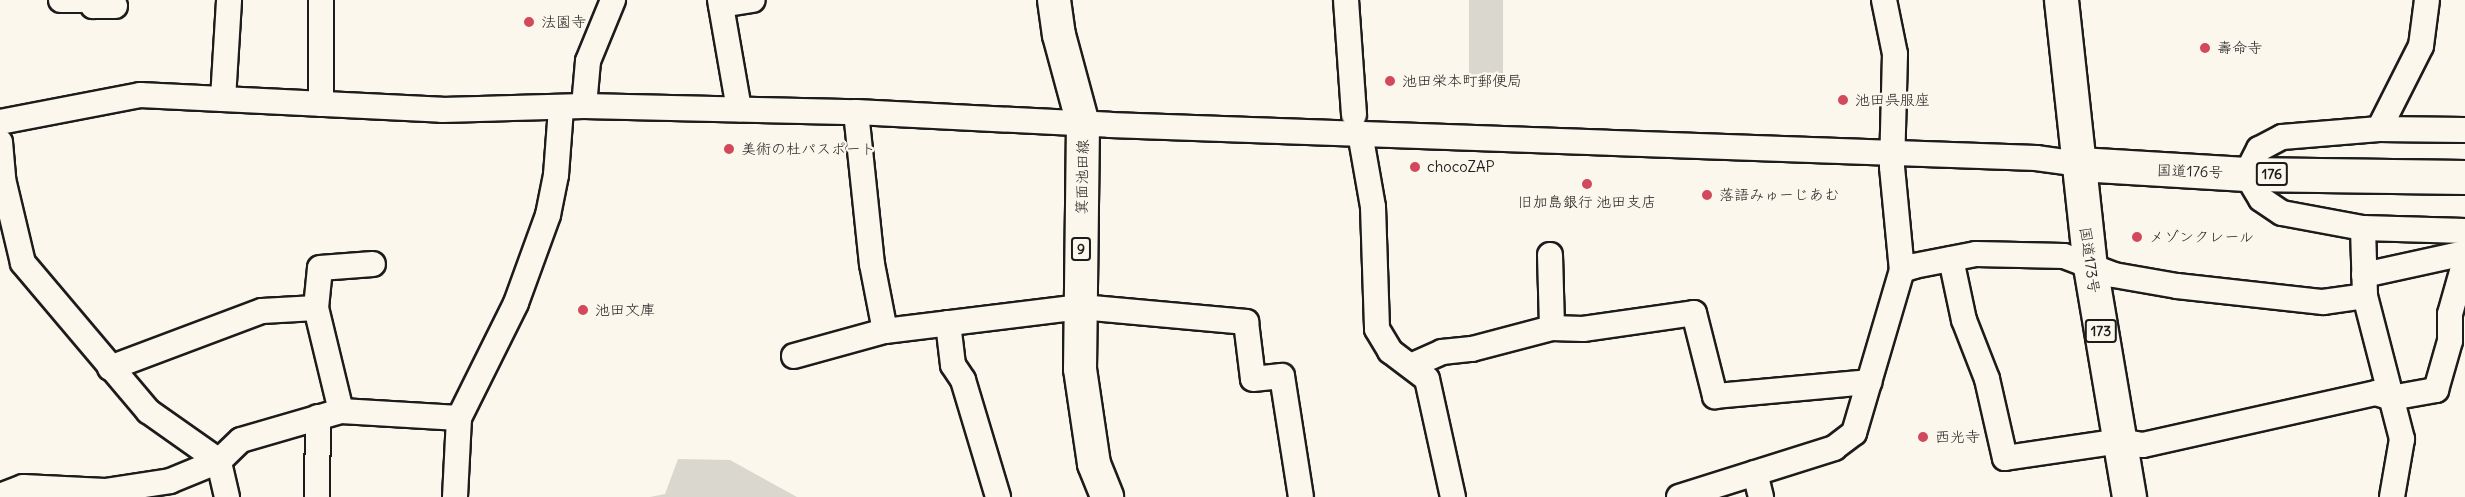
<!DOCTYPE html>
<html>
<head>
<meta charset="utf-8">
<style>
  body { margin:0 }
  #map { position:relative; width:2465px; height:497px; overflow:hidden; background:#fbf7ec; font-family:Delius,"Klee One",sans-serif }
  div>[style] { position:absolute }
  .green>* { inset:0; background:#dad7ce; transform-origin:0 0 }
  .roads { filter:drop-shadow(2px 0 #1c1c1c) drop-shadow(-2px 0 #1c1c1c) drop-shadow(0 2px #1c1c1c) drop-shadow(0 -2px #1c1c1c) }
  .minor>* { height:24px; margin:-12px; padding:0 12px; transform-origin:12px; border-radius:12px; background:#fbf7ec }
  .major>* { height:32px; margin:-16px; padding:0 16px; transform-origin:16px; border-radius:16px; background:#fbf7ec }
  .highway>* { height:33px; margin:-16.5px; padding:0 16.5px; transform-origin:16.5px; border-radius:16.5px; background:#fbf7ec }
  .dots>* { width:16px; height:16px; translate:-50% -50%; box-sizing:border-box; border:3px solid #fbf7ec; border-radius:50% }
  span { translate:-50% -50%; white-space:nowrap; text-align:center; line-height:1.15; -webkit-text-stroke:5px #fbf7ec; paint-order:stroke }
  .shield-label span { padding:2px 4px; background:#fbf7ec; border:2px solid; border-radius:4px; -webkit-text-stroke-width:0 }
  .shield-label { font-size:14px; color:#1c1c1c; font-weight:700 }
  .poi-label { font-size:15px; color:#1c1c1c }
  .left { translate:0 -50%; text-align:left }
  .street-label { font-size:15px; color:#1c1c1c }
</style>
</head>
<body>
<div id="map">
  <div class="green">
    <i style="left:1469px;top:0;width:34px;height:76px"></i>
    <i style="clip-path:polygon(678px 459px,730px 460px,797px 497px,650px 497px,665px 494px)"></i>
  </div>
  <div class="roads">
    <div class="minor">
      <i style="left:61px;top:0;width:27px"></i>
      <i style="left:88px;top:0;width:8px;rotate:50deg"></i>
      <i style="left:93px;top:6px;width:22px"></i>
      <i style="left:720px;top:0;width:111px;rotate:80.1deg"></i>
      <i style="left:1346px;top:0;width:115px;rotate:86deg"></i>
      <i style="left:1884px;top:0;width:55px;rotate:78.5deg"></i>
      <i style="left:1895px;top:54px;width:113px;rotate:91.5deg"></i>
      <i style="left:1892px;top:167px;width:103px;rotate:84.5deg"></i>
      <i style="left:721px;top:5px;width:32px;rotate:-9deg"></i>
      <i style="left:223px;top:99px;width:99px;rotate:-86.5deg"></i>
      <i style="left:321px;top:104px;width:104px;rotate:-90deg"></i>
      <i style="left:584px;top:106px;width:45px;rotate:-84.9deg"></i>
      <i style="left:588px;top:61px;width:66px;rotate:-67.7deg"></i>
      <i style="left:856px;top:112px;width:153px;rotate:84deg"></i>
      <i style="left:872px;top:264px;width:68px;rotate:79deg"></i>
      <i style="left:0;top:122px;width:143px;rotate:-10.9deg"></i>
      <i style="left:140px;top:95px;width:302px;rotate:2.8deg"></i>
      <i style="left:442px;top:110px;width:142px;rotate:-1.6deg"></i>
      <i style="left:584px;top:106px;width:272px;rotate:1.3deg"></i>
      <i style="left:856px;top:112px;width:254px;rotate:2.9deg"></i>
      <i style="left:1110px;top:125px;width:927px;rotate:2.04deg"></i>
      <i style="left:2036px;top:158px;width:43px;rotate:7.9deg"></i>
      <i style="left:2379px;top:129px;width:93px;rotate:-63.2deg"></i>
      <i style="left:2421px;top:46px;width:46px;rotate:-82.6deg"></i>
      <i style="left:2465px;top:130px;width:86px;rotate:-179.3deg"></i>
      <i style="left:2379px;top:129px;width:97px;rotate:175.3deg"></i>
      <i style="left:2282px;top:137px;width:26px;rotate:152deg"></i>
      <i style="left:2259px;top:149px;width:28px;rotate:117deg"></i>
      <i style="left:2246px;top:174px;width:29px;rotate:59deg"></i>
      <i style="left:2261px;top:199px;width:25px;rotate:34deg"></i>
      <i style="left:2282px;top:213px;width:82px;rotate:10.5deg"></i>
      <i style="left:2363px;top:228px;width:102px;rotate:1.7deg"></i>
      <i style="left:1360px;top:133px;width:75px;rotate:80deg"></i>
      <i style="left:1373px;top:207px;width:122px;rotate:88.1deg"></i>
      <i style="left:1377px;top:329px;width:26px;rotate:59deg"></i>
      <i style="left:1390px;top:351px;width:46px;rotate:37.1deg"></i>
      <i style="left:1427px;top:379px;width:121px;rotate:77.6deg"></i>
      <i style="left:0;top:142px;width:37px;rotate:85deg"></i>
      <i style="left:3px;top:179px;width:86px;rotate:76.6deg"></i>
      <i style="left:23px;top:263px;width:194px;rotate:49.8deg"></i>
      <i style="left:148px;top:411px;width:87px;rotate:35.2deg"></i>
      <i style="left:2363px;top:228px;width:68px;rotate:88.3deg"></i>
      <i style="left:2365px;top:296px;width:148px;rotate:75.5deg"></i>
      <i style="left:2402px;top:439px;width:59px;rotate:99.8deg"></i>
      <i style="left:1550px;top:255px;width:73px;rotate:88.4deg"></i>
      <i style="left:1951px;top:259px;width:62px;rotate:78deg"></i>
      <i style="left:1964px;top:320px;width:63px;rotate:68.7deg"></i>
      <i style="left:1987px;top:379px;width:81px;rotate:77.2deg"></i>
      <i style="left:2005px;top:458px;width:116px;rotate:-8.4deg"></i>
      <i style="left:2120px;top:441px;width:23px;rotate:10deg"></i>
      <i style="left:2143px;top:445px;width:239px;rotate:-12.6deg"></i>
      <i style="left:2376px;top:393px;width:16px;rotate:18deg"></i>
      <i style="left:2391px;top:398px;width:46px;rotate:-10.1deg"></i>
      <i style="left:2436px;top:390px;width:51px;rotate:-74.1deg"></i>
      <i style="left:2450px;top:341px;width:27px;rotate:-90deg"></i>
      <i style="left:2450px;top:314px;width:55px;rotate:-74.2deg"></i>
      <i style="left:2364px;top:275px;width:103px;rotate:-12.3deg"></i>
      <i style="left:948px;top:323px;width:42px;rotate:83.2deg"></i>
      <i style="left:953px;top:365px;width:18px;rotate:56deg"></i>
      <i style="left:963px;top:380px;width:122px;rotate:73.3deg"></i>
      <i style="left:794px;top:356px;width:94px;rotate:-15.4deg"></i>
      <i style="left:885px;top:331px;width:197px;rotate:-7deg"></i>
      <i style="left:1081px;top:307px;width:166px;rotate:5.2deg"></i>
      <i style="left:1246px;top:322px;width:57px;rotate:83deg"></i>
      <i style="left:1253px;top:379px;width:29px;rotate:-6deg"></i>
      <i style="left:1282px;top:376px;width:122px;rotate:81.1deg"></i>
      <i style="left:1413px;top:365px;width:32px;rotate:-24deg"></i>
      <i style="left:1442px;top:352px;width:30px;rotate:-6deg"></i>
      <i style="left:1472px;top:349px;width:83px;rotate:-14.7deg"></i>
      <i style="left:1552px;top:328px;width:31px;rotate:2deg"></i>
      <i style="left:1583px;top:329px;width:112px;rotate:-8.2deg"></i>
      <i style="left:1694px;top:313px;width:86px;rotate:75.8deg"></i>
      <i style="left:1715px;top:396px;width:155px;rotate:-5.2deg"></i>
      <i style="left:110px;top:368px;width:162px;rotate:-20.6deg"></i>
      <i style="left:262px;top:311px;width:54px;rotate:-3.2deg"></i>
      <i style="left:341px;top:411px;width:106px;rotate:-103.6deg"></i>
      <i style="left:316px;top:308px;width:40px;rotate:-84.3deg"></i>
      <i style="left:320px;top:268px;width:53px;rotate:-4.3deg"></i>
      <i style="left:1755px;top:473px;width:25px;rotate:76deg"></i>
      <i style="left:0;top:496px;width:25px;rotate:-21deg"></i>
      <i style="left:23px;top:487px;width:82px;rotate:2.8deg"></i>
      <i style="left:105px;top:491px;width:66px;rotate:-8.7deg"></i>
      <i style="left:170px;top:481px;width:53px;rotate:-22.2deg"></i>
      <i style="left:227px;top:497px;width:37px;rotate:-103deg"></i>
      <i style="left:219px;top:461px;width:30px;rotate:-44deg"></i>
      <i style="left:241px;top:440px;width:104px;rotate:-16.2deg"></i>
      <i style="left:341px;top:411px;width:118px;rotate:3.4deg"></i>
      <i style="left:317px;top:497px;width:80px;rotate:-89.3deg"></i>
      <i style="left:455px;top:497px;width:79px;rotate:-87.1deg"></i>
      <i style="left:459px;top:418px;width:128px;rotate:-63.6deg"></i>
      <i style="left:516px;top:303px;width:94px;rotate:-70deg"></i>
      <i style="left:548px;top:215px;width:41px;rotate:-78.7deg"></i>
      <i style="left:556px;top:175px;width:67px;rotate:-85.7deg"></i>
      <i style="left:1679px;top:497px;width:163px;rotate:-17.5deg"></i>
      <i style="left:1834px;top:448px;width:25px;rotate:-37deg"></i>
      <i style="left:1854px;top:433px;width:170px;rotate:-73.6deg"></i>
      <i style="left:1902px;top:270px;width:13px;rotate:-18deg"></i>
      <i style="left:1914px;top:266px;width:63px;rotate:-11deg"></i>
      <i style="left:1976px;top:254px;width:88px;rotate:1.3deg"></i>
      <i style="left:2064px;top:256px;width:53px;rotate:20.8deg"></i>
      <i style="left:2114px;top:275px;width:64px;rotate:9.9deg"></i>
      <i style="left:2177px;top:286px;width:147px;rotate:6.3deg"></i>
      <i style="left:2323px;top:302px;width:42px;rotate:-8.1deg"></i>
    </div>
    <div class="major">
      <i style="left:1054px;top:0;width:35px;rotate:82deg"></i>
      <i style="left:1059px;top:35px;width:92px;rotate:74.9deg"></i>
      <i style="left:1083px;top:124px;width:245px;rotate:90.7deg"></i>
      <i style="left:1080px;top:369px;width:96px;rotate:81.6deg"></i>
      <i style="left:1094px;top:464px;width:35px;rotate:68deg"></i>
    </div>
    <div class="highway">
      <i style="left:2061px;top:0;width:268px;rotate:83.8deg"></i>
      <i style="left:2090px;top:266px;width:234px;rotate:80.4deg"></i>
      <i style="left:2079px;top:164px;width:167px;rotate:3.4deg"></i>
      <i style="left:2246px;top:174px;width:219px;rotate:0.8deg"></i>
    </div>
  </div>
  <div class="dots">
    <i style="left:529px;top:22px;background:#d1495b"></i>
    <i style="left:2205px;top:48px;background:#d1495b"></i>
    <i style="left:1390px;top:81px;background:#d1495b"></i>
    <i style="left:1843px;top:100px;background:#d1495b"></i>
    <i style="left:729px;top:149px;background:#d1495b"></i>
    <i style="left:1415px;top:167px;background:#d1495b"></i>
    <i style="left:1587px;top:184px;background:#d1495b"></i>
    <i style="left:1707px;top:195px;background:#d1495b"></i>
    <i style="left:2137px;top:237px;background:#d1495b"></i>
    <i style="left:583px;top:310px;background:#d1495b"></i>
    <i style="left:1923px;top:437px;background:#d1495b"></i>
  </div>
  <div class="shield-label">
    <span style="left:2272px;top:174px">176</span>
    <span style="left:1081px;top:249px">9</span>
    <span style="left:2101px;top:331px">173</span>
  </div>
  <div class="poi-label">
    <span class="left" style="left:541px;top:22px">法園寺</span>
    <span class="left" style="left:2217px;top:48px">壽命寺</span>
    <span class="left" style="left:1402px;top:81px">池田栄本町郵便局</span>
    <span class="left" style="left:1855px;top:100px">池田呉服座</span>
    <span class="left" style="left:741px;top:149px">美術の杜パスポート</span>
    <span class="left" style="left:1427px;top:167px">chocoZAP</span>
    <span class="left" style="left:1719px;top:195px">落語みゅーじあむ</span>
    <span style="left:1587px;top:202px">旧加島銀行 池田支店</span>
    <span class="left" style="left:2149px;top:237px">メゾンクレール</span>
    <span class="left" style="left:595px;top:310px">池田文庫</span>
    <span class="left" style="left:1935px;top:437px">西光寺</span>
  </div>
  <div class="street-label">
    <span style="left:2190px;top:171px;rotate:2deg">国道176号</span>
    <span style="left:1082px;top:177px;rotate:-89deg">箕面池田線</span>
    <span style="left:2090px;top:260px;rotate:82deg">国道173号</span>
  </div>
</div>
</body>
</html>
